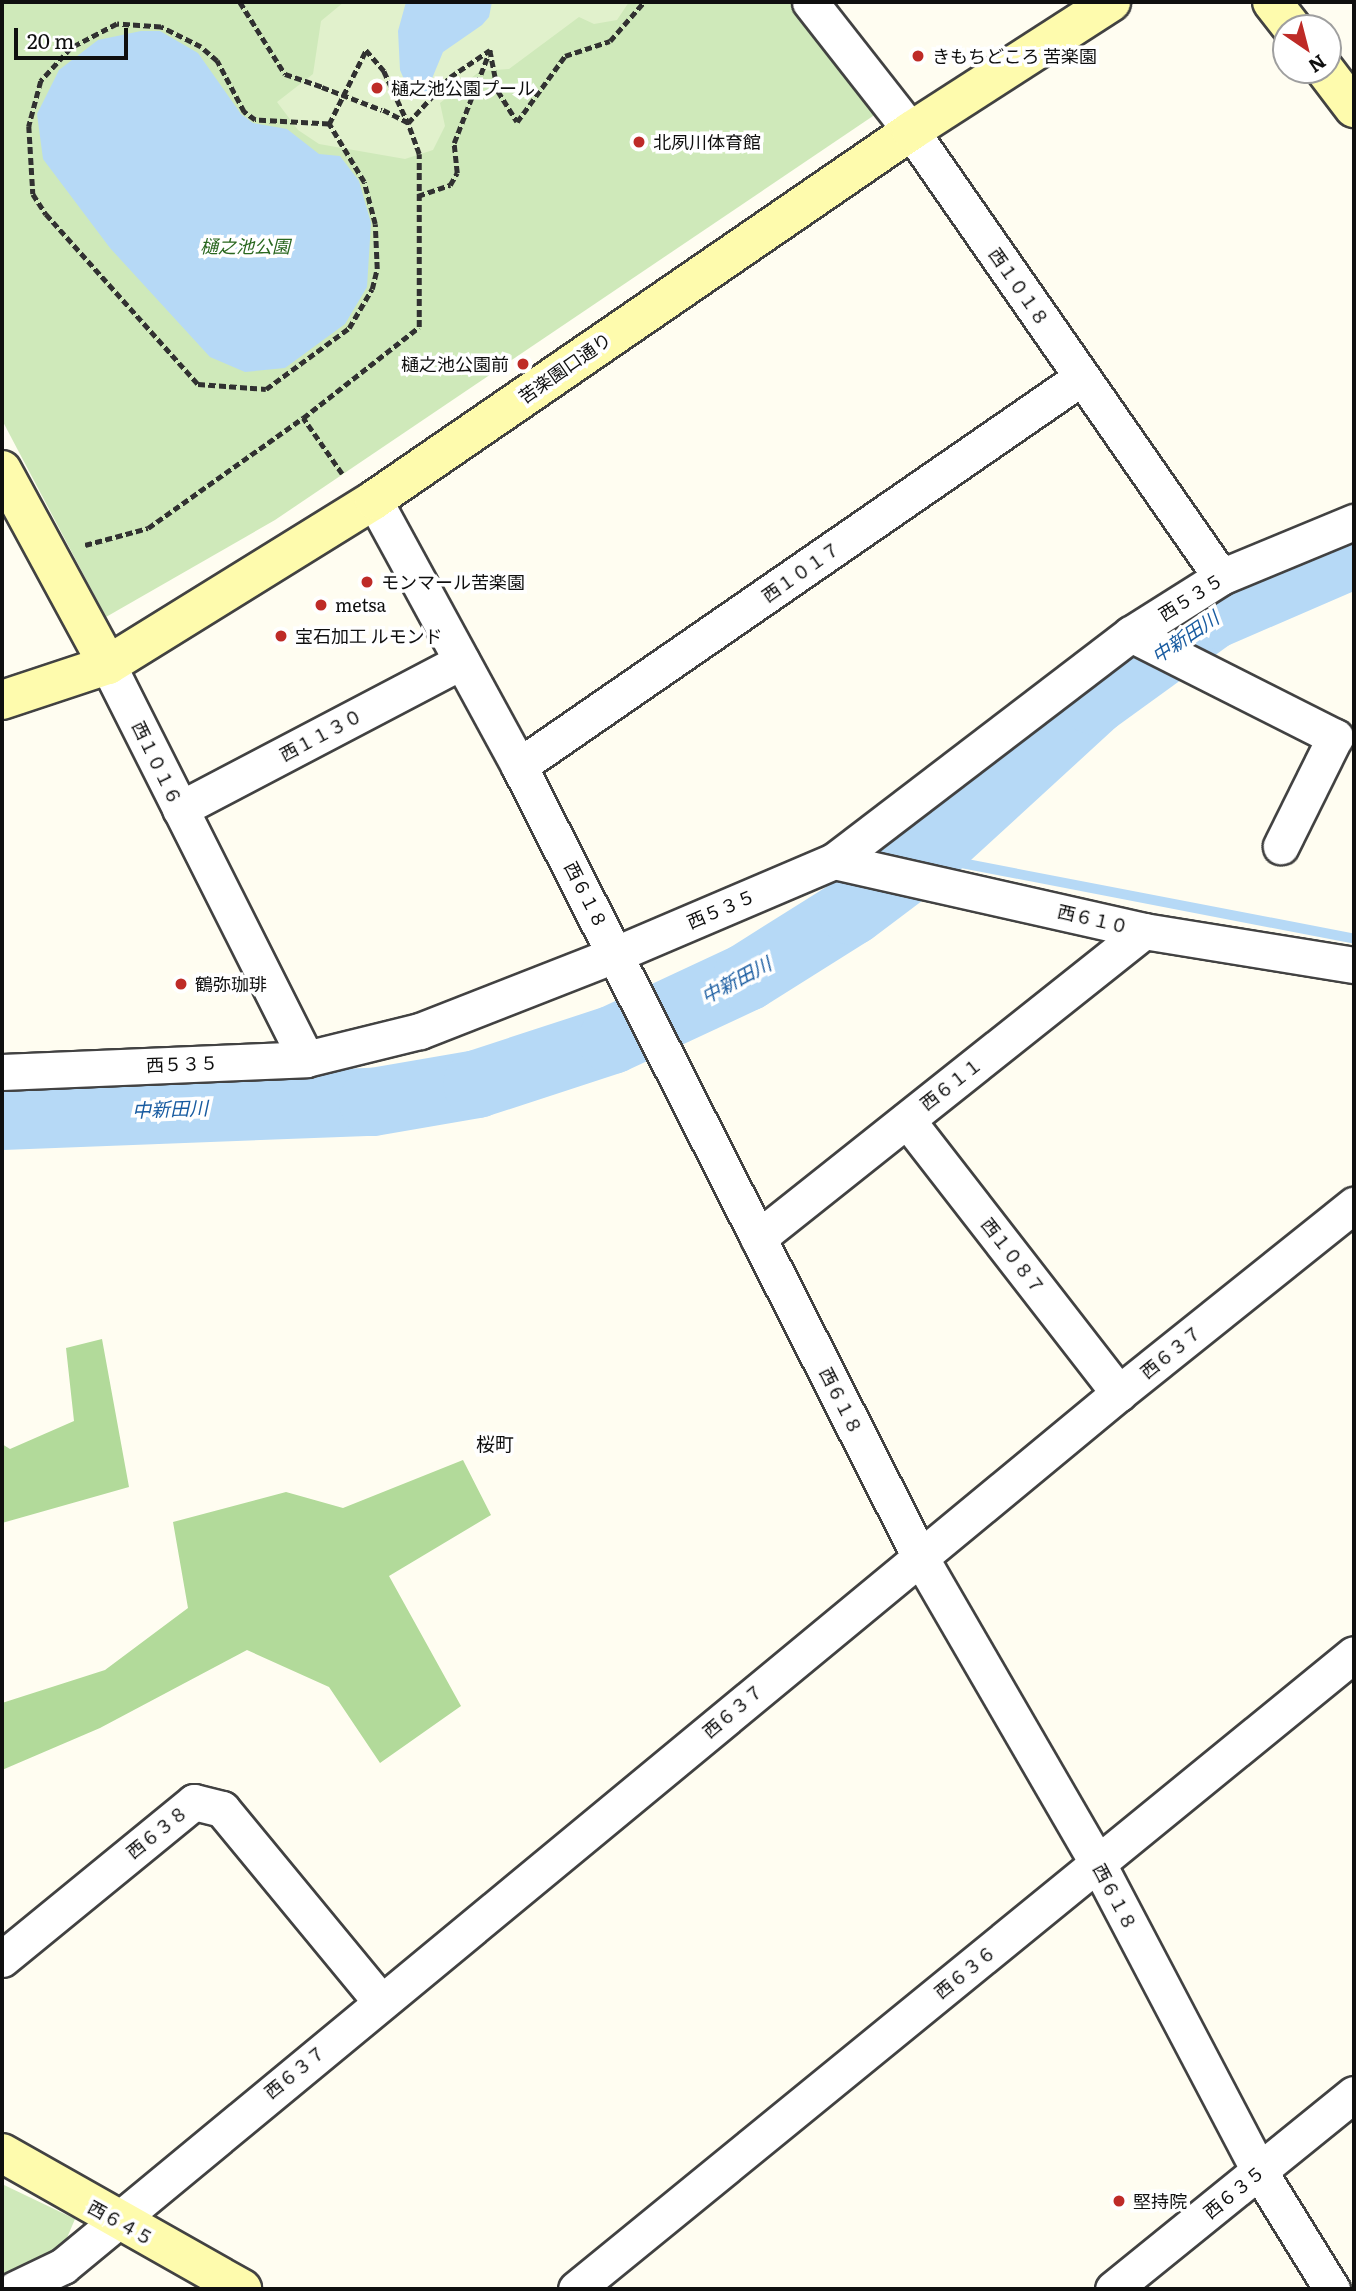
<!DOCTYPE html>
<html>
<head>
<meta charset="utf-8">
<style>
  body { margin:0 }
  #map { position:relative; width:1356px; height:2291px; overflow:hidden; background:#fffdf1; font-family:Literata,"Noto Sans JP",serif }
  div>[style] { position:absolute }
  .green>* { inset:0; background:#cfe9ba }
  .forest>* { inset:0; background:#b2da9a }
  .pitch>* { inset:0; background:#e1f1cc }
  .water>* { inset:0; background:#b6d9f6 }
  .stream>* { height:10px; margin:-5px; padding:0 5px; transform-origin:5px; border-radius:5px; background:#b6d9f6 }
  .river>* { height:68px; margin:-34px; padding:0 34px; transform-origin:34px; border-radius:34px; background:#b6d9f6 }
  .path>* { height:4.5px; margin-top:-2.25px; transform-origin:0; background:repeating-linear-gradient(90deg,#313131 0 7px,transparent 0 10.5px) }
  .roads { filter:drop-shadow(2px 0 #424242) drop-shadow(-2px 0 #424242) drop-shadow(0 2px #424242) drop-shadow(0 -2px #424242) }
  .street>* { height:35px; margin:-17.5px; padding:0 17.5px; transform-origin:17.5px; border-radius:17.5px; background:#fff }
  .secondary>* { height:38px; margin:-19px; padding:0 19px; transform-origin:19px; border-radius:19px; background:#fefbad }
  .path-bridge>* { height:4.5px; margin-top:-2.25px; transform-origin:0; background:repeating-linear-gradient(90deg,#313131 0 7px,transparent 0 10.5px) }
  .dots>* { width:19px; height:19px; translate:-50% -50%; box-sizing:border-box; border:4px solid #fff; border-radius:50% }
  span { translate:-50% -50%; white-space:nowrap; text-align:center; line-height:1.15; -webkit-text-stroke:7px #fff; paint-order:stroke }
  .poi-label { font-size:18px; color:#0f0f0f }
  .left { translate:0 -50%; text-align:left }
  .right { translate:-100% -50%; text-align:right }
  .park-label { font-size:18px; color:#29671f; font-style:italic }
  .street-label { font-size:18px; color:#0f0f0f }
  .water-label { font-size:19px; color:#185ba0; font-style:italic }
  .neighbourhood-label { font-size:19px; color:#0f0f0f }
  .frame { position:absolute; inset:0; border:4px solid #0f0f0f; pointer-events:none }
  .north { position:absolute; left:1272px; top:14px; width:70px; height:70px; box-sizing:border-box; background:#fff; border:2px solid #9f9f9f; border-radius:50%; rotate:145deg; font-size:19px; font-weight:700; line-height:28px; text-align:center; color:#0f0f0f }
  .north::after { content:''; display:block; margin:auto; width:24px; height:32px; background:#be2b27; clip-path:polygon(50% 0,100% 100%,50% 72%,0 100%) }
  .scale { position:absolute; left:14px; top:28px; width:114px; height:32px; box-sizing:border-box; border:4px solid #0f0f0f; border-top:0; padding-left:9px; font-size:21px; line-height:24px; white-space:nowrap; color:#0f0f0f; -webkit-text-stroke:5px #fff; paint-order:stroke }
</style>
</head>
<body>
<div id="map">
  <div class="green">
    <i style="clip-path:polygon(2px 2px,789px 2px,876px 114px,275px 520px,106px 617px,2px 420px)"></i>
    <i style="clip-path:polygon(2px 2184px,75px 2219px,61px 2252px,2px 2279px)"></i>
  </div>
  <div class="forest">
    <i style="clip-path:polygon(102px 1339px,129px 1487px,2px 1523px,2px 1444px,10px 1449px,74px 1421px,66px 1348px)"></i>
    <i style="clip-path:polygon(463px 1460px,491px 1515px,389px 1576px,461px 1706px,380px 1763px,329px 1687px,247px 1650px,100px 1728px,2px 1770px,2px 1703px,105px 1670px,188px 1608px,173px 1522px,286px 1492px,343px 1508px)"></i>
  </div>
  <div class="pitch">
    <i style="clip-path:polygon(344px 2px,629px 2px,617px 20px,594px 24px,579px 17px,509px 69px,480px 71px,440px 103px,445px 126px,433px 150px,405px 159px,319px 144px,298px 130px,277px 102px,313px 74px,321px 21px)"></i>
  </div>
  <div class="water">
    <i style="clip-path:polygon(406px 2px,492px 2px,489px 17px,482px 25px,443px 52px,426px 93px,406px 84px,400px 70px,398px 31px)"></i>
    <i style="clip-path:polygon(141px 31px,160px 31px,198px 53px,241px 114px,253px 123px,287px 129px,319px 154px,340px 156px,359px 181px,371px 223px,367px 287px,345px 324px,285px 368px,245px 372px,210px 357px,110px 248px,43px 159px,37px 114px,59px 70px,98px 40px)"></i>
  </div>
  <div class="stream">
    <i style="left:925px;top:856px;width:437px;rotate:10.9deg"></i>
  </div>
  <div class="river">
    <i style="left:2px;top:1116px;width:371px;rotate:-2.2deg"></i>
    <i style="left:373px;top:1102px;width:106px;rotate:-9.8deg"></i>
    <i style="left:477px;top:1084px;width:142px;rotate:-18.1deg"></i>
    <i style="left:612px;top:1040px;width:149px;rotate:-25deg"></i>
    <i style="left:747px;top:977px;width:124px;rotate:-32.2deg"></i>
    <i style="left:852px;top:911px;width:91px;rotate:-37deg"></i>
    <i style="left:925px;top:856px;width:229px;rotate:-42.5deg"></i>
    <i style="left:1094px;top:701px;width:147px;rotate:-35.9deg"></i>
    <i style="left:1213px;top:615px;width:154px;rotate:-23.4deg"></i>
  </div>
  <div class="path">
    <i style="left:240px;top:2px;width:85px;rotate:58deg"></i>
    <i style="left:285px;top:74px;width:39px;rotate:19deg"></i>
    <i style="left:329px;top:124px;width:74px;rotate:-176.9deg"></i>
    <i style="left:255px;top:120px;width:14px;rotate:-144deg"></i>
    <i style="left:244px;top:112px;width:58px;rotate:-117.9deg"></i>
    <i style="left:217px;top:61px;width:21px;rotate:-139deg"></i>
    <i style="left:201px;top:47px;width:45px;rotate:-153.4deg"></i>
    <i style="left:161px;top:27px;width:44px;rotate:-176.1deg"></i>
    <i style="left:117px;top:24px;width:52px;rotate:152.4deg"></i>
    <i style="left:71px;top:48px;width:45px;rotate:132.3deg"></i>
    <i style="left:41px;top:81px;width:47px;rotate:104.9deg"></i>
    <i style="left:29px;top:126px;width:68px;rotate:86.6deg"></i>
    <i style="left:33px;top:194px;width:24px;rotate:57deg"></i>
    <i style="left:46px;top:214px;width:228px;rotate:48.2deg"></i>
    <i style="left:198px;top:384px;width:68px;rotate:4.2deg"></i>
    <i style="left:266px;top:389px;width:103px;rotate:-36.3deg"></i>
    <i style="left:349px;top:328px;width:45px;rotate:-59.5deg"></i>
    <i style="left:372px;top:289px;width:21px;rotate:-76deg"></i>
    <i style="left:377px;top:269px;width:45px;rotate:-92.5deg"></i>
    <i style="left:375px;top:224px;width:43px;rotate:-104.7deg"></i>
    <i style="left:364px;top:182px;width:68px;rotate:-121.1deg"></i>
    <i style="left:329px;top:124px;width:83px;rotate:-63.4deg"></i>
    <i style="left:366px;top:50px;width:28px;rotate:49deg"></i>
    <i style="left:384px;top:71px;width:57px;rotate:65.2deg"></i>
    <i style="left:408px;top:123px;width:62px;rotate:-47.6deg"></i>
    <i style="left:450px;top:77px;width:48px;rotate:-34deg"></i>
    <i style="left:490px;top:50px;width:42px;rotate:79deg"></i>
    <i style="left:498px;top:91px;width:36px;rotate:58deg"></i>
    <i style="left:517px;top:122px;width:82px;rotate:-54deg"></i>
    <i style="left:565px;top:56px;width:47px;rotate:-18.4deg"></i>
    <i style="left:610px;top:41px;width:52px;rotate:-48.9deg"></i>
    <i style="left:418px;top:196px;width:34px;rotate:-19deg"></i>
    <i style="left:450px;top:185px;width:14px;rotate:-60deg"></i>
    <i style="left:457px;top:173px;width:30px;rotate:-96deg"></i>
    <i style="left:454px;top:143px;width:100px;rotate:-68.8deg"></i>
    <i style="left:342px;top:474px;width:68px;rotate:-124.9deg"></i>
    <i style="left:303px;top:418px;width:147px;rotate:-38.1deg"></i>
    <i style="left:419px;top:327px;width:173px;rotate:-90deg"></i>
    <i style="left:419px;top:154px;width:33px;rotate:-110deg"></i>
    <i style="left:408px;top:123px;width:29px;rotate:-153deg"></i>
    <i style="left:85px;top:545px;width:65px;rotate:-15.1deg"></i>
    <i style="left:148px;top:528px;width:190px;rotate:-35.4deg"></i>
  </div>
  <div class="roads">
    <div class="street">
      <i style="left:810px;top:2px;width:164px;rotate:51.9deg"></i>
      <i style="left:911px;top:131px;width:543px;rotate:55.2deg"></i>
      <i style="left:374px;top:500px;width:303px;rotate:61.4deg"></i>
      <i style="left:519px;top:766px;width:887px;rotate:63.12deg"></i>
      <i style="left:920px;top:1557px;width:355px;rotate:59.9deg"></i>
      <i style="left:1098px;top:1864px;width:347px;rotate:62.3deg"></i>
      <i style="left:1259px;top:2171px;width:139px;rotate:58.3deg"></i>
      <i style="left:1131px;top:634px;width:229px;rotate:26.8deg"></i>
      <i style="left:1335px;top:737px;width:122px;rotate:116.4deg"></i>
      <i style="left:108px;top:665px;width:441px;rotate:63.3deg"></i>
      <i style="left:519px;top:766px;width:684px;rotate:-34.64deg"></i>
      <i style="left:180px;top:809px;width:318px;rotate:-27.7deg"></i>
      <i style="left:834px;top:861px;width:318px;rotate:12.7deg"></i>
      <i style="left:1144px;top:931px;width:213px;rotate:9.2deg"></i>
      <i style="left:2px;top:1072px;width:304px;rotate:-2.4deg"></i>
      <i style="left:306px;top:1059px;width:117px;rotate:-13.8deg"></i>
      <i style="left:420px;top:1031px;width:211px;rotate:-21.4deg"></i>
      <i style="left:616px;top:954px;width:237px;rotate:-23.1deg"></i>
      <i style="left:834px;top:861px;width:374px;rotate:-37.4deg"></i>
      <i style="left:1131px;top:634px;width:107px;rotate:-32.3deg"></i>
      <i style="left:1221px;top:577px;width:144px;rotate:-22.5deg"></i>
      <i style="left:907px;top:1120px;width:346px;rotate:52.2deg"></i>
      <i style="left:758px;top:1238px;width:493px;rotate:-38.5deg"></i>
      <i style="left:2px;top:1959px;width:248px;rotate:-39.3deg"></i>
      <i style="left:194px;top:1802px;width:29px;rotate:14deg"></i>
      <i style="left:222px;top:1809px;width:250px;rotate:50.5deg"></i>
      <i style="left:15px;top:2289px;width:53px;rotate:-25.6deg"></i>
      <i style="left:63px;top:2266px;width:1370px;rotate:-39.58deg"></i>
      <i style="left:1119px;top:1393px;width:301px;rotate:-38.7deg"></i>
      <i style="left:576px;top:2289px;width:1004px;rotate:-39.22deg"></i>
      <i style="left:1113px;top:2289px;width:310px;rotate:-39deg"></i>
    </div>
    <div class="secondary">
      <i style="left:1272px;top:2px;width:33px;rotate:52deg"></i>
      <i style="left:1325px;top:70px;width:48px;rotate:52.7deg"></i>
      <i style="left:2px;top:470px;width:222px;rotate:61.5deg"></i>
      <i style="left:2px;top:700px;width:112px;rotate:-18.3deg"></i>
      <i style="left:108px;top:665px;width:313px;rotate:-31.8deg"></i>
      <i style="left:374px;top:500px;width:652px;rotate:-34.49deg"></i>
      <i style="left:911px;top:131px;width:238px;rotate:-32.8deg"></i>
      <i style="left:2px;top:2153px;width:276px;rotate:29.5deg"></i>
    </div>
  </div>
  <div class="path-bridge">
    <i style="left:322px;top:87px;width:64px;rotate:21deg"></i>
  </div>
  <div class="dots">
    <i style="left:918px;top:56px;background:#be2b27"></i>
    <i style="left:377px;top:88px;background:#be2b27"></i>
    <i style="left:639px;top:142px;background:#be2b27"></i>
    <i style="left:523px;top:364px;background:#be2b27"></i>
    <i style="left:367px;top:582px;background:#be2b27"></i>
    <i style="left:321px;top:605px;background:#be2b27"></i>
    <i style="left:281px;top:636px;background:#be2b27"></i>
    <i style="left:181px;top:984px;background:#be2b27"></i>
    <i style="left:1119px;top:2201px;background:#be2b27"></i>
  </div>
  <div class="poi-label">
    <span class="left" style="left:932px;top:56px">きもちどころ 苦楽園</span>
    <span class="left" style="left:391px;top:88px">樋之池公園プール</span>
    <span class="left" style="left:653px;top:142px">北夙川体育館</span>
    <span class="right" style="left:509px;top:364px">樋之池公園前</span>
    <span class="left" style="left:381px;top:582px">モンマール苦楽園</span>
    <span class="left" style="left:335px;top:605px">metsa</span>
    <span class="left" style="left:295px;top:636px">宝石加工 ルモンド</span>
    <span class="left" style="left:195px;top:984px">鶴弥珈琲</span>
    <span class="left" style="left:1133px;top:2201px">堅持院</span>
  </div>
  <div class="park-label">
    <span style="left:245px;top:246px">樋之池公園</span>
  </div>
  <div class="street-label">
    <span style="left:1019px;top:287px;rotate:55deg">西１０１８</span>
    <span style="left:565px;top:368px;rotate:-35deg">苦楽園口通り</span>
    <span style="left:801px;top:572px;rotate:-35deg">西１０１７</span>
    <span style="left:1191px;top:597px;rotate:-32deg">西５３５</span>
    <span style="left:321px;top:735px;rotate:-28deg">西１１３０</span>
    <span style="left:157px;top:763px;rotate:64deg">西１０１６</span>
    <span style="left:586px;top:895px;rotate:63deg">西６１８</span>
    <span style="left:721px;top:909px;rotate:-23deg">西５３５</span>
    <span style="left:1093px;top:919px;rotate:13deg">西６１０</span>
    <span style="left:182px;top:1064px;rotate:-2deg">西５３５</span>
    <span style="left:951px;top:1084px;rotate:-38deg">西６１１</span>
    <span style="left:1013px;top:1256px;rotate:52deg">西１０８７</span>
    <span style="left:1171px;top:1352px;rotate:-39deg">西６３７</span>
    <span style="left:841px;top:1401px;rotate:63deg">西６１８</span>
    <span style="left:733px;top:1711px;rotate:-40deg">西６３７</span>
    <span style="left:157px;top:1832px;rotate:-39deg">西６３８</span>
    <span style="left:1115px;top:1897px;rotate:62deg">西６１８</span>
    <span style="left:965px;top:1972px;rotate:-39deg">西６３６</span>
    <span style="left:295px;top:2072px;rotate:-39deg">西６３７</span>
    <span style="left:1234px;top:2192px;rotate:-39deg">西６３５</span>
    <span style="left:121px;top:2223px;rotate:29deg">西６４５</span>
  </div>
  <div class="water-label">
    <span style="left:1185px;top:637px;rotate:-34deg">中新田川</span>
    <span style="left:736px;top:980px;rotate:-28deg">中新田川</span>
    <span style="left:170px;top:1109px;rotate:-2deg">中新田川</span>
  </div>
  <div class="neighbourhood-label">
    <span style="left:495px;top:1444px">桜町</span>
  </div>
  <div class="frame"></div>
  <div class="north">N</div>
  <div class="scale">20 m</div>
</div>
</body>
</html>
